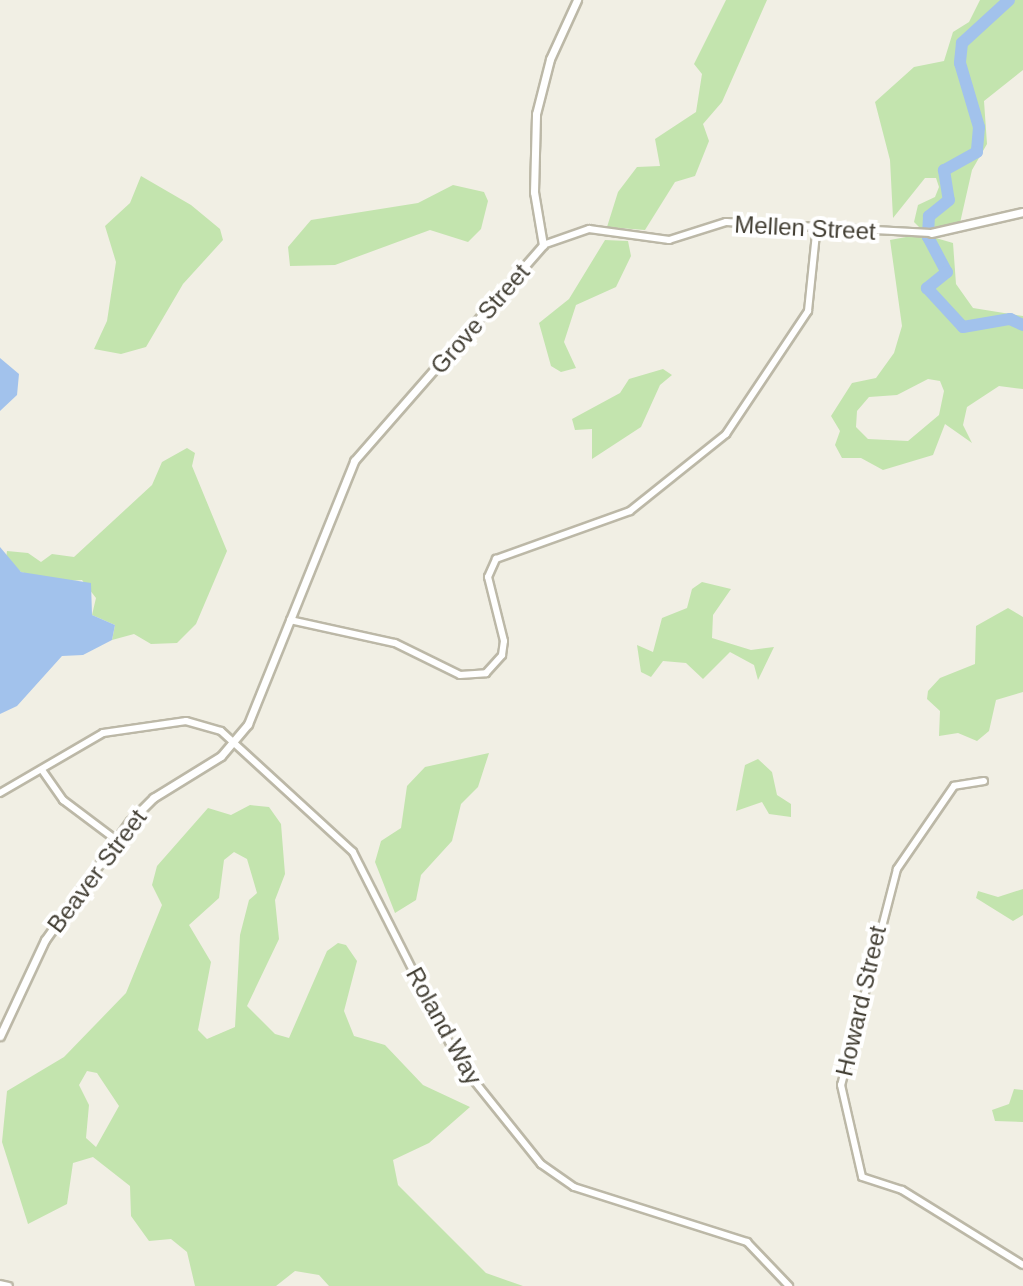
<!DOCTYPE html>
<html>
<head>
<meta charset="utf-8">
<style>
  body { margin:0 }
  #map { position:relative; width:1023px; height:1286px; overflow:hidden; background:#f1efe4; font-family:Arial,sans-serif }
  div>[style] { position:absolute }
  .green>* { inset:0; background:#c3e4ae }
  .water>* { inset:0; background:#a2c2ec }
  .river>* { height:12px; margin:-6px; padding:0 6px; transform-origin:6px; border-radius:6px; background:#a2c2ec }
  .roads { filter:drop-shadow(2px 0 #bcb8a7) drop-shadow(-2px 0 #bcb8a7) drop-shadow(0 2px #bcb8a7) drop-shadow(0 -2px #bcb8a7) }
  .minor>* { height:6px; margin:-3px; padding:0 3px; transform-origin:3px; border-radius:3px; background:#fff }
  .tertiary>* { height:7px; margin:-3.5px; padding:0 3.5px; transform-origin:3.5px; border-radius:3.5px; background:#fff }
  span { translate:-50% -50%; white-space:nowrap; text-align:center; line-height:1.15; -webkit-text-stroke:8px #fff; paint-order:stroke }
  .street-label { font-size:24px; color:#433f34 }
</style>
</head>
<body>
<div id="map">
  <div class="green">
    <i style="clip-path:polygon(726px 0,767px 0,722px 102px,703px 124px,709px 141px,695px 176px,675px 182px,645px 230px,607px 227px,618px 192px,637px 167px,660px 166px,655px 139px,696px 112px,702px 74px,694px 64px)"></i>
    <i style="clip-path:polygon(980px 0,1023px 0,1023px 70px,984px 101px,987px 144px,972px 170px,960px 223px,922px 230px,914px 222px,918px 205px,935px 197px,939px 187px,936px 178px,925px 178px,893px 218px,890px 160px,875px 102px,914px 67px,944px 61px,953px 32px,969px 22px)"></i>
    <i style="clip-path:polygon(141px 176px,191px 205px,220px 229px,223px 240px,183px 284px,146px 347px,121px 354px,94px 349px,107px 321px,116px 262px,105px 226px,130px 203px)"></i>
    <i style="clip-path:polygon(453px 185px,484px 192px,488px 201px,481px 229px,468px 242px,430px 230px,335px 265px,290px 266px,288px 247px,311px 220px,418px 203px)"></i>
    <i style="clip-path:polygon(evenodd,922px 234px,953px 243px,956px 284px,973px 308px,1023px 316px,1023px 389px,999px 386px,967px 407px,963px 425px,972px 443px,945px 424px,933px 455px,883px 470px,861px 458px,842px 458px,835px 445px,840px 431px,831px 416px,852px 383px,876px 378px,894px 353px,902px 326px,890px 240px,922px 234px,928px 379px,940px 381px,944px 391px,939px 415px,908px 441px,868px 439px,856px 427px,857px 411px,869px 397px,897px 395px,928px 379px)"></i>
    <i style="clip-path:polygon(605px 240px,628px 241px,631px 256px,616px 287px,576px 305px,564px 342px,576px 368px,561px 372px,551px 366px,539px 323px,569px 299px)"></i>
    <i style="clip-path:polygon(663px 369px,672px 375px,660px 385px,641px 427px,592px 459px,592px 429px,575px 430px,572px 419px,620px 393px,629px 379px)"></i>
    <i style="clip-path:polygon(187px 448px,195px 453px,192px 466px,227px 551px,196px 624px,177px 643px,151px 644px,134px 634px,112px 640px,115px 625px,92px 615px,96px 598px,82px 580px,56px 582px,21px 572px,6px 559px,7px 551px,28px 553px,41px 562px,52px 554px,74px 557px,152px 485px,162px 462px)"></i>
    <i style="clip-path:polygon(702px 582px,731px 589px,713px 615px,712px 638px,751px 650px,774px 647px,758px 680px,754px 665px,730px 652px,703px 679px,686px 663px,663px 661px,651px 677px,641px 672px,637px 645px,653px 652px,662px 618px,687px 608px,692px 589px)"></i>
    <i style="clip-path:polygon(1008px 608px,1023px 617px,1023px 692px,996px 700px,989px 731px,977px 741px,958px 733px,939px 736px,940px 711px,927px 699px,928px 691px,940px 678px,975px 664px,976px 626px)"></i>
    <i style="clip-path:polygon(489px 753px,478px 787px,461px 804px,452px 841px,421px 875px,416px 900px,395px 913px,375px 862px,381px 841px,401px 828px,407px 786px,425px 767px)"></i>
    <i style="clip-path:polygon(758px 759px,772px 772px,777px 795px,791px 804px,791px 817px,769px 814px,762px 802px,736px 811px,745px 765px)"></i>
    <i style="clip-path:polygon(evenodd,250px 805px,269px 807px,281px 824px,285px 874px,275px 900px,279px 939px,247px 1006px,275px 1034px,289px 1038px,327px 951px,338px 943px,346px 945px,357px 961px,344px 1011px,354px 1036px,385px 1045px,423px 1085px,470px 1107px,429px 1143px,393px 1160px,398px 1185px,486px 1273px,523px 1286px,329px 1286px,319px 1275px,295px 1271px,276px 1286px,195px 1286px,187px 1252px,171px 1239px,149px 1241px,131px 1216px,130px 1186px,93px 1157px,73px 1163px,67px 1204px,28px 1224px,2px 1142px,7px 1091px,64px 1057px,126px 993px,162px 905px,152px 885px,157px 866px,208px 808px,231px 815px,250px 805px,234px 852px,247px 859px,257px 893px,249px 900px,240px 935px,235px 1027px,207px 1039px,198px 1030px,211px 962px,189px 925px,219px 898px,224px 860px,234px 852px,250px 805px,87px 1071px,97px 1073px,119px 1106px,96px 1147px,86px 1138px,89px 1105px,79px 1085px,87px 1071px)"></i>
    <i style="clip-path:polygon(1023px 889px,1023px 915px,1013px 921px,976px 898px,978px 891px,998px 897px)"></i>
    <i style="clip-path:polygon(1014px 1089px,1023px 1090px,1023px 1122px,995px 1121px,992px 1110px,1009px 1104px)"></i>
  </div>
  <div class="water">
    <i style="clip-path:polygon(0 358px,19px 374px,17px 395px,0 411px)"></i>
    <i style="clip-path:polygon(0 547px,21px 572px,91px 583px,92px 615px,115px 625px,112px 640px,83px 655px,62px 656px,17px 706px,0 714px)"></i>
  </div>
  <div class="river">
    <i style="left:1009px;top:0;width:64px;rotate:137.5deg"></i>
    <i style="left:962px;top:43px;width:20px;rotate:96deg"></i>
    <i style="left:960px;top:63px;width:67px;rotate:73.5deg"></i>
    <i style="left:979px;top:127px;width:25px;rotate:95deg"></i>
    <i style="left:977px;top:152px;width:38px;rotate:151deg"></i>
    <i style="left:944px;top:170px;width:30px;rotate:81deg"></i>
    <i style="left:949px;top:200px;width:26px;rotate:141deg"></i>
    <i style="left:929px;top:216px;width:21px;rotate:93deg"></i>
    <i style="left:928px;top:237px;width:40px;rotate:62deg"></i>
    <i style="left:947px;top:272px;width:26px;rotate:141deg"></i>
    <i style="left:927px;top:288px;width:53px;rotate:47.3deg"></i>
    <i style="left:963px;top:327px;width:48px;rotate:-9.7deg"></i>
    <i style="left:1010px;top:319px;width:14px;rotate:25deg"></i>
  </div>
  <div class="roads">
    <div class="minor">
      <i style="left:543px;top:245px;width:49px;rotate:-19.2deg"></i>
      <i style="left:589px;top:229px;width:81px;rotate:7.8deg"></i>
      <i style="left:669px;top:240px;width:60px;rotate:-17.5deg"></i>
      <i style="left:726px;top:222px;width:205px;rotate:3.1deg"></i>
      <i style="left:290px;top:620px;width:107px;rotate:12.4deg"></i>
      <i style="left:395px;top:643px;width:72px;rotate:26.2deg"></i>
      <i style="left:460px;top:675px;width:26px;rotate:-4deg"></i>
      <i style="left:486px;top:673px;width:24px;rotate:-48deg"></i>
      <i style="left:502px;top:655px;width:14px;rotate:-82deg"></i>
      <i style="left:504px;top:641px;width:66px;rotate:-104deg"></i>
      <i style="left:488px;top:577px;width:20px;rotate:-66deg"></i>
      <i style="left:496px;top:559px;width:142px;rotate:-19.7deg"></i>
      <i style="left:630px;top:511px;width:123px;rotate:-38.7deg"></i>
      <i style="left:726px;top:434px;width:148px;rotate:-56.3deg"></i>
      <i style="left:808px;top:311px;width:87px;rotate:-84.1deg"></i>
      <i style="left:42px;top:770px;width:37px;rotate:55deg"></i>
      <i style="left:63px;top:800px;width:66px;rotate:37deg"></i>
      <i style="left:984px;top:781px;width:30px;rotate:171deg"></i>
      <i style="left:954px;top:786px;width:101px;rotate:124.5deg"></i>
      <i style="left:897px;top:869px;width:223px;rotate:104.5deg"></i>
      <i style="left:841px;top:1085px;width:94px;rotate:77.1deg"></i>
      <i style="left:862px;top:1177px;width:42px;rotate:18deg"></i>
      <i style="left:902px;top:1190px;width:142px;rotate:31.8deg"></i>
      <i style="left:0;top:793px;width:119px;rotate:-30.2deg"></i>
      <i style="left:103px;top:733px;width:84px;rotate:-8.2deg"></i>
      <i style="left:186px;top:721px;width:36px;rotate:16deg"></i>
      <i style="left:221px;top:731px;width:179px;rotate:42.5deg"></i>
      <i style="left:353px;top:852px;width:235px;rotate:63.2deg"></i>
      <i style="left:459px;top:1062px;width:131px;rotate:51.2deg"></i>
      <i style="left:541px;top:1164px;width:40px;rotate:34.9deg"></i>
      <i style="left:574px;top:1187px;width:182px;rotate:17.6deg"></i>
      <i style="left:747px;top:1242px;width:61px;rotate:46.3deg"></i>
      <i style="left:0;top:1284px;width:9px;rotate:13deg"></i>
    </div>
    <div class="tertiary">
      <i style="left:931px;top:233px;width:94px;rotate:-12.9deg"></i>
      <i style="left:0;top:1036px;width:106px;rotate:-64.9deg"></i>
      <i style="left:45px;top:940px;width:146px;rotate:-54.5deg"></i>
      <i style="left:130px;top:821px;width:33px;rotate:-45deg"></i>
      <i style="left:153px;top:798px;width:80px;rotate:-31.7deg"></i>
      <i style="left:221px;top:756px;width:42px;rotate:-49.8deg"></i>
      <i style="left:248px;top:724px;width:284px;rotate:-68deg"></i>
      <i style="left:354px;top:461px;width:287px;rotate:-48.8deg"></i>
      <i style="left:543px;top:245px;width:54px;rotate:-99.6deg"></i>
      <i style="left:534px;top:192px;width:78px;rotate:-88.5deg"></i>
      <i style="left:536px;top:114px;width:57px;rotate:-75.7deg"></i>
      <i style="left:550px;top:59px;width:65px;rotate:-65.4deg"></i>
    </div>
  </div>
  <div class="street-label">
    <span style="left:805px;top:228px;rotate:3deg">Mellen Street</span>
    <span style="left:480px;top:319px;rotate:-49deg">Grove Street</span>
    <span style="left:97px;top:871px;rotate:-53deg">Beaver Street</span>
    <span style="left:861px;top:1001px;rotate:-77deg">Howard Street</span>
    <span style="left:444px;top:1026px;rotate:61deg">Roland Way</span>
  </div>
</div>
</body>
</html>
